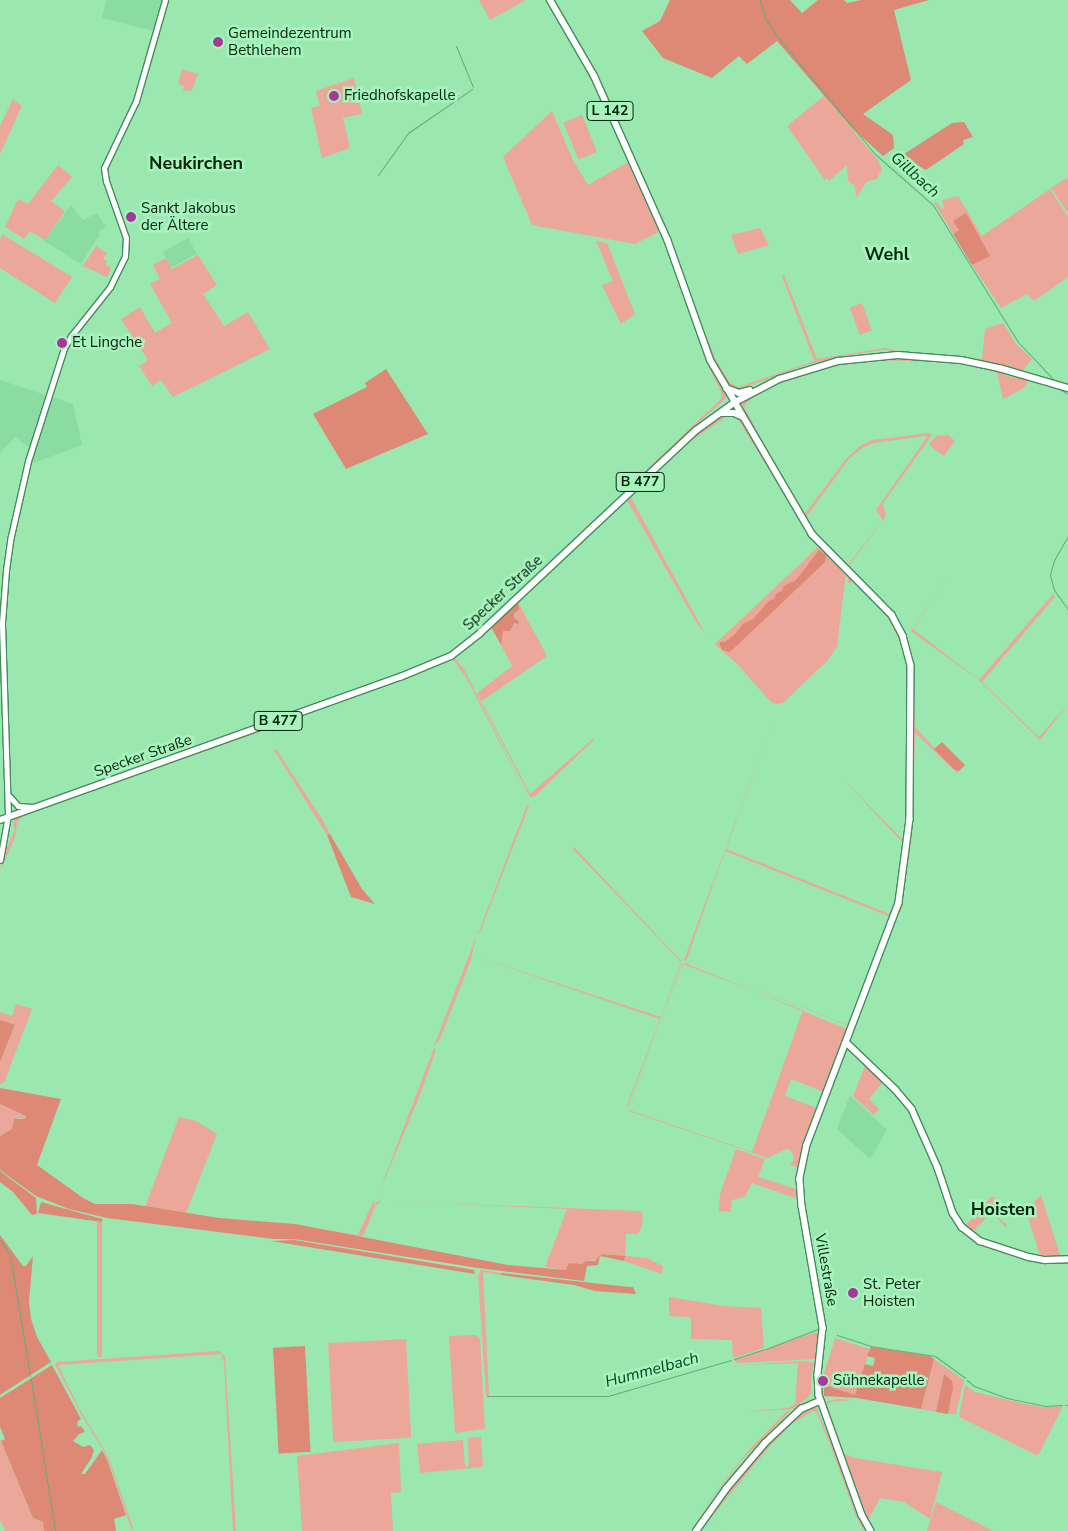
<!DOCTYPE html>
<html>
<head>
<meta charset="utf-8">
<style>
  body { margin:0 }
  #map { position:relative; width:1068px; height:1531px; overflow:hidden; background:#9be7b0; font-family:"Nunito Sans",sans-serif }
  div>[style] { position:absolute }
  .built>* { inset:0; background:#8adca2; transform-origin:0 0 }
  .green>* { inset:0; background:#eba799; transform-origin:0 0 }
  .forest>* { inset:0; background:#de8876; transform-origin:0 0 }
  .stream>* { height:1px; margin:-0.5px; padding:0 0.5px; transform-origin:0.5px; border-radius:0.5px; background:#61ae79 }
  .roads { filter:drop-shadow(1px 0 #428d5b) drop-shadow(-1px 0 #428d5b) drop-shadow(0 1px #428d5b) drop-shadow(0 -1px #428d5b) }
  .tertiary>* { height:5px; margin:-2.5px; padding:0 2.5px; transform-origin:2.5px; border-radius:2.5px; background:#fff }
  .secondary>* { height:5.5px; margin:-2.75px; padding:0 2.75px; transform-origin:2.75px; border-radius:2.75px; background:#fff }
  .primary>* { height:6px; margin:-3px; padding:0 3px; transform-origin:3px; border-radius:3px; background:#fff }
  .dots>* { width:14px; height:14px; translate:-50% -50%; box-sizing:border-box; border:2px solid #a7f4bd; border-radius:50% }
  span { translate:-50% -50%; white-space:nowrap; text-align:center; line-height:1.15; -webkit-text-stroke:5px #a7f4bd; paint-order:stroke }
  .shield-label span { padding:1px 4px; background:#a7f4bd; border:1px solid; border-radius:4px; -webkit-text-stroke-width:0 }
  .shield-label { font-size:14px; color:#03230f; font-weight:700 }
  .poi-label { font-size:15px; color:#03230f }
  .left { translate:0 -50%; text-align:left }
  .street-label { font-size:15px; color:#03230f }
  .water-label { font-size:16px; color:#003e1d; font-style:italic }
  .quarter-label { font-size:18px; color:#03230f; font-weight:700 }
</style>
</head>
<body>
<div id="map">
  <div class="built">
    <i style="clip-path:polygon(106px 0,162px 0,153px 31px,102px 18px)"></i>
    <i style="clip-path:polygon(71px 205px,83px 220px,97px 213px,106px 227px,98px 232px,100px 234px,81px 264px,44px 241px)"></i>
    <i style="left:188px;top:238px;width:18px;height:29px;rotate:61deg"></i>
    <i style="clip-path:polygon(0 380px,73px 404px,82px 445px,31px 464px,34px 451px,15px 437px,0 453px)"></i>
    <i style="clip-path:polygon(850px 1095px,887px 1130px,870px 1159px,837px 1129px)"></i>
  </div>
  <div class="green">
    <i style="clip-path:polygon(479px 0,526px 0,490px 20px)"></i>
    <i style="clip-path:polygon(182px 69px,198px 74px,192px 90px,183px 91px,184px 86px,178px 84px)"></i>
    <i style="clip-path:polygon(354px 78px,362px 114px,343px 118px,350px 148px,322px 158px,311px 108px,320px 106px,316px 91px)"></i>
    <i style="clip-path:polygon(824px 96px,878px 160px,882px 169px,877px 179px,866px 182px,858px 196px,856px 196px,855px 186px,848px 181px,847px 165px,829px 181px,827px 178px,825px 180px,787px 126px)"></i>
    <i style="clip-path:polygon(13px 99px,22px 106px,0 154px,0 126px)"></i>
    <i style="clip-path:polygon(552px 111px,573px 160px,588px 185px,630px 161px,661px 231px,635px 244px,532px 225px,503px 157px)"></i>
    <i style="left:582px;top:115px;width:40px;height:20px;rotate:68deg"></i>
    <i style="clip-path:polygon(58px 165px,72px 177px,51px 201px,65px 211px,45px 240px,30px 231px,24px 239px,5px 227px,18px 199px,28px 204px)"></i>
    <i style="clip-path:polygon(1068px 177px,1068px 213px,1051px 188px)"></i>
    <i style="clip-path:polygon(1050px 189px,1068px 217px,1068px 277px,1034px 301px,1027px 294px,1001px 308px,972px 265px,989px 256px,959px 230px,953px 234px,934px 203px,936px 202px,942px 209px,944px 208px,942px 200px,958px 196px,982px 236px)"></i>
    <i style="clip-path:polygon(760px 228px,769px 245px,738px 254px,731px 235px)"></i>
    <i style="clip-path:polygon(2px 234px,72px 277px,55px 303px,0 268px,0 240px)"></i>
    <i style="clip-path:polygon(596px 241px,607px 243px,635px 314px,621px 324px,602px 285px,613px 281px)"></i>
    <i style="clip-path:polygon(96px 246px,107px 253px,103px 259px,107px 261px,106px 265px,111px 268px,107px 277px,83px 266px)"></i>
    <i style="clip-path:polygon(198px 255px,217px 285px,203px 294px,224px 326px,248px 312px,270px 349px,173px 397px,161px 380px,152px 386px,139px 366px,148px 360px,121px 319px,140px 307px,155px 333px,172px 323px,150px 284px,160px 279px,153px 265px,166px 258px,172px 269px)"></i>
    <i style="clip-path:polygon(784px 275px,817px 359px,885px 348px,900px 351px,882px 350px,843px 356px,806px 365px,746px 387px,737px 389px,730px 387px,706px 344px,683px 276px,715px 358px,730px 383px,739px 387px,817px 360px,814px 360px,782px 276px)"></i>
    <i style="clip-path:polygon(680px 284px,710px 365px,727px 397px,627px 488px,721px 399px,721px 392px,705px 359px,680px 287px,675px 288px)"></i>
    <i style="left:862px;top:303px;width:29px;height:13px;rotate:70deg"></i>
    <i style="clip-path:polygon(1003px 323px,1016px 344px,1032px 359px,1022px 371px,971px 358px,982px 359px,985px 329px)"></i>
    <i style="clip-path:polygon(evenodd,891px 357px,933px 362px,878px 360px,835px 366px,776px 385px,754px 397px,745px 405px,745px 409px,804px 515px,846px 459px,860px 446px,872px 440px,889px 438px,930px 433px,932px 435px,884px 502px,883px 505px,886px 514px,884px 519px,848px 567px,815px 536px,746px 416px,742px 404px,747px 398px,782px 380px,833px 364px,891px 357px,925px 436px,927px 437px,876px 510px,883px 520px,848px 565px,812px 529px,805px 518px,807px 516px,848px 460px,862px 448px,873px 443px,925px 436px)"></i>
    <i style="clip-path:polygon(963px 363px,996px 371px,1007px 376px,1029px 380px,1024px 388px,1003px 399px,997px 373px)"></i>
    <i style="clip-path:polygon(727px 413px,739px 417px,801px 520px,846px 573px,837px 647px,827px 661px,783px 703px,776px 704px,771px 702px,737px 664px,715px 644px,819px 546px,806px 530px,739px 421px,735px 417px,726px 417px,685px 445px,630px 496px,706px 635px,696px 622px,627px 500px,518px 602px,547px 656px,482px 701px,530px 794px,593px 739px,594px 740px,535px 796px,530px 797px,477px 693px,512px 666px,501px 645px,502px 631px,519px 621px,514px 619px,517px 602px,627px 496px,630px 497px,630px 494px,695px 435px)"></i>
    <i style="clip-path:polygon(948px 435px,955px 441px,944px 456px,929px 445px,936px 436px)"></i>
    <i style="clip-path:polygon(950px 573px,913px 629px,979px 680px,1053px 594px,1055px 597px,982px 682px,1039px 737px,1068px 704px,1040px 740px,980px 681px,911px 631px)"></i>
    <i style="clip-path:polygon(evenodd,852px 576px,888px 614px,901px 638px,909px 673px,910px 731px,907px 835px,899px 891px,892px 918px,849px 1026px,684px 960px,776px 713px,726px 849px,892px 915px,905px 845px,838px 774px,906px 843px,909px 710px,907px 667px,901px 643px,888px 618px,854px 580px,848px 583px,848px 578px,852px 576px,725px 851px,891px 917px,848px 1025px,686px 961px,725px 851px)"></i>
    <i style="clip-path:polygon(454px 657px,464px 669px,528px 798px,467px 679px,453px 659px,281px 724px,275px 729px,272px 739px,274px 728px,278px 723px)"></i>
    <i style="clip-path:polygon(913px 684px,915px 727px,955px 770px,959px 771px,980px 751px,957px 773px,915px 733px,912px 836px,901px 912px,898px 911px,911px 836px)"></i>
    <i style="clip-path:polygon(261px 729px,265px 730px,23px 816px,17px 822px,15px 837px,0 872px,5px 852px,15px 830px,13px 825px,16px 817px)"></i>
    <i style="clip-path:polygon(276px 749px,322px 819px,330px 834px,327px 835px,274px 750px)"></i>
    <i style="clip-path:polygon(527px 805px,529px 806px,480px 932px,478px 934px)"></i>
    <i style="clip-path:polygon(574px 847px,682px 962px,629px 1103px,628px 1106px,626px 1108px,660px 1019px,474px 956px,661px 1017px,681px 962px,573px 849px)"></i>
    <i style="clip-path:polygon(476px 937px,471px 960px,440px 1039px,434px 1046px)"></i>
    <i style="clip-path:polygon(evenodd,685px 963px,849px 1030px,808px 1133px,799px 1168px,790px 1165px,794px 1159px,791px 1150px,786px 1149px,768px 1158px,629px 1111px,680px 971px,685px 963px,683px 964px,803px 1010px,752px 1152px,629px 1110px,683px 964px,685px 963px,791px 1079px,824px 1092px,817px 1108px,785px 1096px,791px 1079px)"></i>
    <i style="clip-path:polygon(16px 1004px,32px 1009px,4px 1083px,0 1084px,0 1062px,15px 1026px,0 1020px,0 1012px,12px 1016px)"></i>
    <i style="clip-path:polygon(434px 1048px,436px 1050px,420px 1095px,378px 1195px)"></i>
    <i style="clip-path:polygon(865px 1066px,883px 1082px,869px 1099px,879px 1109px,874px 1115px,853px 1096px)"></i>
    <i style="clip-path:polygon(0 1104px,26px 1116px,25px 1119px,19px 1118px,13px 1122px,12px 1129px,0 1136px)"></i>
    <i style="clip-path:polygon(179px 1117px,196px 1121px,217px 1134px,186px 1213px,145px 1207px)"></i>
    <i style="clip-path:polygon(736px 1149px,765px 1159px,758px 1177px,796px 1189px,795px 1198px,752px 1183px,745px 1197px,732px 1200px,731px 1212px,719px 1211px,720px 1194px)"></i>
    <i style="clip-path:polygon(1041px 1195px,1060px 1255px,1047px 1257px,1040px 1256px,1026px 1211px)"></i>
    <i style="clip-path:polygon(992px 1196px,999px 1202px,994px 1213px,1007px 1225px,1005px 1227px,992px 1212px,972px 1233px,964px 1226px,972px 1218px,974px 1220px,976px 1218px,974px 1215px)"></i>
    <i style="clip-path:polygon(374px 1200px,375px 1205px,378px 1201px,382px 1201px,641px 1211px,643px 1214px,642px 1226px,638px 1234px,626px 1234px,625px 1256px,647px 1258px,663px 1266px,662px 1274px,624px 1261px,624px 1256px,605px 1254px,596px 1260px,586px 1261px,582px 1264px,570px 1263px,567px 1270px,545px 1267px,567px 1209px,382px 1201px,376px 1205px,363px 1236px,357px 1237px,310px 1227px,358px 1235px)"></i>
    <i style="left:97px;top:1222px;width:5px;height:135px"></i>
    <i style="clip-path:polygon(481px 1270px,501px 1273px,501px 1275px,483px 1272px,489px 1396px,486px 1396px,478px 1276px)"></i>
    <i style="clip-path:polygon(669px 1297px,724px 1306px,761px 1308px,764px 1348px,733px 1358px,732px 1340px,691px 1339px,691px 1317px,669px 1316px)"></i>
    <i style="clip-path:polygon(813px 1333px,819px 1333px,816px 1359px,738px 1363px,733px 1360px)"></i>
    <i style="clip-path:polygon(475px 1335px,480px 1338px,485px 1429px,455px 1433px,449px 1336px)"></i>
    <i style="clip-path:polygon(835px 1338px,870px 1349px,855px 1396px,824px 1385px,826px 1379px,824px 1374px)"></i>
    <i style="left:406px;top:1339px;width:99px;height:78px;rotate:87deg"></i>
    <i style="clip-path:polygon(219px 1351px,225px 1357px,236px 1531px,233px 1531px,224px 1362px,221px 1354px,58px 1365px,80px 1410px,108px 1456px,133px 1528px,132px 1531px,107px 1456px,82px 1416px,55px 1364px,57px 1362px)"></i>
    <i style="clip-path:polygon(934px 1359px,964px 1380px,956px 1414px,948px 1414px,952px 1395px,944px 1374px,936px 1412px,921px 1409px)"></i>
    <i style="clip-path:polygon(803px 1361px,815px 1363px,811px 1376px,811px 1393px,807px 1398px,793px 1409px,741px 1412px,788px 1408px,795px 1404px,798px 1363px,737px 1365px,734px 1369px,735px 1366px,738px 1365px)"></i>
    <i style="clip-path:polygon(965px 1385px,975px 1392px,1025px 1404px,1044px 1407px,1063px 1406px,1039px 1454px,1036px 1455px,959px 1417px)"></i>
    <i style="clip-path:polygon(812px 1397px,799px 1408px,700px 1521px,696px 1523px,729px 1478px,756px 1447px,791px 1413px)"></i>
    <i style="clip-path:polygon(838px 1399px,853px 1400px,830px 1402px,827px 1405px,844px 1454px,855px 1458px,942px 1472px,930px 1519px,904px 1502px,880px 1498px,867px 1522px,825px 1404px,828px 1401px)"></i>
    <i style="clip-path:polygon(816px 1407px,834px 1449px,858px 1518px,866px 1531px,863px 1529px,856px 1516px,831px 1447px,817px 1413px,813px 1411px,793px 1423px,770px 1446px,712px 1516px,708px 1522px,727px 1531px,707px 1522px,706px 1520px,740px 1475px,772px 1440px,801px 1414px)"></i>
    <i style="clip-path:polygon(787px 1411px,790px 1411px,744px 1458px,692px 1523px,748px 1451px)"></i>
    <i style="clip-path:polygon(481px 1437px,483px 1467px,420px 1473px,417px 1444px,463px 1440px,465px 1466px,469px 1466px,468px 1438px)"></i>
    <i style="clip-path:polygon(0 1439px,33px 1518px,43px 1522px,44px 1531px,5px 1531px,0 1520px)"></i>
    <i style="clip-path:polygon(399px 1443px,401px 1492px,391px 1493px,393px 1531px,302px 1531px,297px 1456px)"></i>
    <i style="clip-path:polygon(936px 1502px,993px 1531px,927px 1531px)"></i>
  </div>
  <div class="forest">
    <i style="clip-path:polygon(670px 0,790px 0,802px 13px,818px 0,844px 0,847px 3px,861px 0,929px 0,894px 10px,911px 80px,863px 114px,893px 135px,894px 148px,883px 156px,851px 127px,777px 41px,747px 64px,739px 56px,712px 78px,663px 58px,642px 31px,660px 21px)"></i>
    <i style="clip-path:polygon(964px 122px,973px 137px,963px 140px,964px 144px,926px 170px,901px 156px,952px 123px)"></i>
    <i style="clip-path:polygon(966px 213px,990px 256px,972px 265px,953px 234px,959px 230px,953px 221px)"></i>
    <i style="clip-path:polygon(386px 369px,428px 434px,346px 469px,313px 414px,367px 387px,365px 383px)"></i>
    <i style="clip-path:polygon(819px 550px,826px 555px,825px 562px,730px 652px,722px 650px,719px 642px,725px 642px,734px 635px,743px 624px,753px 619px,769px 601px,774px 599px,777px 593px,782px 591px,784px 586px,796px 580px)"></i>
    <i style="clip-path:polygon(518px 602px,519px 609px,514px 614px,514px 618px,519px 621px,518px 624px,514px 623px,510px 631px,503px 631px,501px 645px,491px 627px)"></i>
    <i style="clip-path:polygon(942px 742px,965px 765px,959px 771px,955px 770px,934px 749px)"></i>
    <i style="clip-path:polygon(330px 834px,362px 889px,375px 904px,351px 897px,327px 835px)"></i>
    <i style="clip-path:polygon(0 1020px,15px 1025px,0 1062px)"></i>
    <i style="clip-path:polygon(0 1088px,61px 1099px,37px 1165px,83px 1198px,95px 1204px,132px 1204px,219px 1218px,295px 1224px,508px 1265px,566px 1270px,569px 1263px,582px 1264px,586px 1261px,595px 1261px,602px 1254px,625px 1256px,624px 1261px,600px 1256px,598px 1265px,587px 1266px,584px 1281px,478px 1268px,294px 1239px,274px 1239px,107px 1218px,69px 1209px,36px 1196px,0 1170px,0 1136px,12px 1129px,14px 1119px,25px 1119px,26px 1116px,0 1104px)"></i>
    <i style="clip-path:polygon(0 1171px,36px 1198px,37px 1214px,32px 1215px,13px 1192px,0 1182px)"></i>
    <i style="clip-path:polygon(41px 1202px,102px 1219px,102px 1222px,38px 1213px)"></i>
    <i style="clip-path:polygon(0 1235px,23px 1266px,26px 1266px,33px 1256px,29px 1302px,31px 1319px,37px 1337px,51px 1362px,0 1395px)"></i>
    <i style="clip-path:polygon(294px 1240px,474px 1270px,475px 1274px,271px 1241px)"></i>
    <i style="clip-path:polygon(501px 1273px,629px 1287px,633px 1287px,636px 1294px,595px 1291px,574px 1285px,501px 1275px)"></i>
    <i style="left:305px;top:1346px;width:106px;height:32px;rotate:87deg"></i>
    <i style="clip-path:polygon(871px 1347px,930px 1356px,934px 1359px,921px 1409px,857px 1398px,824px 1396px,824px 1385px,855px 1395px,865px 1364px,873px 1366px,875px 1358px,867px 1356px)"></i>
    <i style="clip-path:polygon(52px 1365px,81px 1419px,77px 1422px,78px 1427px,81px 1426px,85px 1432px,79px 1434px,73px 1441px,83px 1447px,90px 1445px,94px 1450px,92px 1457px,81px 1474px,85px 1474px,102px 1450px,107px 1459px,126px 1515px,114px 1519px,116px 1531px,44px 1531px,43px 1522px,33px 1518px,1px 1441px,5px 1439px,0 1427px,0 1398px)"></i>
    <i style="clip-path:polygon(944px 1374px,952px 1381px,953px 1388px,948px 1414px,936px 1412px)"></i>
  </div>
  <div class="stream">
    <i style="left:760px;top:0;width:19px;rotate:74deg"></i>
    <i style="left:765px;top:18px;width:22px;rotate:56deg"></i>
    <i style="left:777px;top:36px;width:153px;rotate:50.3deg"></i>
    <i style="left:875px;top:154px;width:77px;rotate:41.3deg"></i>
    <i style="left:933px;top:205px;width:161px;rotate:58.2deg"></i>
    <i style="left:1018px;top:342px;width:54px;rotate:46.5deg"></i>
    <i style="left:456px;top:46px;width:44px;rotate:67.5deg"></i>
    <i style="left:378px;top:175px;width:52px;rotate:-54.5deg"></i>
    <i style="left:408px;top:133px;width:78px;rotate:-34.5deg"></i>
    <i style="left:1059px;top:389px;width:10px;rotate:29deg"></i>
    <i style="left:1068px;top:536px;width:28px;rotate:120deg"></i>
    <i style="left:1054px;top:560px;width:16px;rotate:105deg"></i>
    <i style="left:1050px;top:575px;width:16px;rotate:75deg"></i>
    <i style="left:1054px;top:590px;width:24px;rotate:54deg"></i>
    <i style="left:0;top:1240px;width:18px;rotate:56deg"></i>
    <i style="left:10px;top:1255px;width:123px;rotate:80.6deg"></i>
    <i style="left:837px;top:1335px;width:35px;rotate:18deg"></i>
    <i style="left:870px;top:1346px;width:66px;rotate:8.7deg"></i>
    <i style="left:935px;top:1356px;width:37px;rotate:36deg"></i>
    <i style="left:766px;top:1349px;width:58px;rotate:-21.3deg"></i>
    <i style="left:734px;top:1359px;width:32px;rotate:-18deg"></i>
    <i style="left:31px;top:1379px;width:154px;rotate:81deg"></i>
    <i style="left:967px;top:1380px;width:9px;rotate:41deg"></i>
    <i style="left:974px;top:1386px;width:35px;rotate:20deg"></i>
    <i style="left:1007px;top:1398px;width:39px;rotate:12deg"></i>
    <i style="left:1045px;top:1406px;width:17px;rotate:-3deg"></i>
    <i style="left:487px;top:1396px;width:121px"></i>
    <i style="left:608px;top:1396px;width:128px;rotate:-16.3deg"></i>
    <i style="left:1065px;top:1405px;width:3px"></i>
  </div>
  <div class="roads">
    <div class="tertiary">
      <i style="left:9px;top:796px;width:13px;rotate:48deg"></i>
      <i style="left:18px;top:806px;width:15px;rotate:4deg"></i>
      <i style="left:0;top:860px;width:46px;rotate:-79.9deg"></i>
      <i style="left:8px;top:815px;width:192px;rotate:-91.8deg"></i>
      <i style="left:2px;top:623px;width:53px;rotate:-85.7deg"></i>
      <i style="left:6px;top:570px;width:34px;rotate:-82deg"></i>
      <i style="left:11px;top:536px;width:77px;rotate:-77.2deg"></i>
      <i style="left:28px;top:461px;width:119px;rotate:-72.3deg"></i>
      <i style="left:64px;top:348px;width:14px;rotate:-60deg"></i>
      <i style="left:71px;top:336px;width:63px;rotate:-51.5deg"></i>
      <i style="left:110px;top:287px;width:34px;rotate:-64deg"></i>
      <i style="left:125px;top:256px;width:18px;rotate:-87deg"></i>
      <i style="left:126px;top:238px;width:60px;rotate:-109.3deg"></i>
      <i style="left:106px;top:181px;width:13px;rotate:-99deg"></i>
      <i style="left:104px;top:168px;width:74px;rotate:-64.5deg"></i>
      <i style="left:136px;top:101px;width:105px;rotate:-74deg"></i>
    </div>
    <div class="secondary">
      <i style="left:735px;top:402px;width:153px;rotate:59.7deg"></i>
      <i style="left:812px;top:534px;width:114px;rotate:45.4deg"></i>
      <i style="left:892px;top:615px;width:24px;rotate:62deg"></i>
      <i style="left:903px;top:636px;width:30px;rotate:75deg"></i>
      <i style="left:911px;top:665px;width:154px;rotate:90.4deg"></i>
      <i style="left:910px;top:819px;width:85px;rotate:97.5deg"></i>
      <i style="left:899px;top:903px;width:259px;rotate:110.8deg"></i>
      <i style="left:807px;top:1145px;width:35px;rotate:102deg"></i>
      <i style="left:800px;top:1179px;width:27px;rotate:86deg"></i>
      <i style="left:802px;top:1206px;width:124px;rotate:80.2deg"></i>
      <i style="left:823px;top:1328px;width:47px;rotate:96.1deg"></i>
      <i style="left:818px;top:1375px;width:20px;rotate:87deg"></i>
      <i style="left:819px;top:1395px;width:127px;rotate:70.3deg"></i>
      <i style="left:862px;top:1515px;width:18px;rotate:61deg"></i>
      <i style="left:846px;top:1042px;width:69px;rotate:43.8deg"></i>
      <i style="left:896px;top:1090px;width:25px;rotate:50deg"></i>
      <i style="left:912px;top:1109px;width:64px;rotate:66.2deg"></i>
      <i style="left:938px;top:1168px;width:47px;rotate:71.6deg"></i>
      <i style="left:953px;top:1213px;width:17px;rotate:57deg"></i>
      <i style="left:962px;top:1227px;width:23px;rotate:38deg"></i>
      <i style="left:980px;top:1241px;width:52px;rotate:18.1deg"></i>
      <i style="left:1029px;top:1257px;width:16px;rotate:11deg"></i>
      <i style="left:1045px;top:1260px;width:23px;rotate:-2deg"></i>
      <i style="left:696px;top:1531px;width:52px;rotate:-54.5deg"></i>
      <i style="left:726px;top:1489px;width:60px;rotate:-49.7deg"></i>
      <i style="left:765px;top:1443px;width:50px;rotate:-43.4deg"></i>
      <i style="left:801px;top:1409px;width:21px;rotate:-23deg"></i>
    </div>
    <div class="primary">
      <i style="left:550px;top:0;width:88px;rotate:59.9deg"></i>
      <i style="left:594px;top:76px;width:179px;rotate:65.9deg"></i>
      <i style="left:667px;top:239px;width:128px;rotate:70.4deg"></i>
      <i style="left:710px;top:360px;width:49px;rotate:59.2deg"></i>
      <i style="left:726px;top:388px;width:14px;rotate:21deg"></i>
      <i style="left:739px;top:393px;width:11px;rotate:-15deg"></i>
      <i style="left:721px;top:413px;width:13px"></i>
      <i style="left:734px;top:413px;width:10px;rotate:24deg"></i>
      <i style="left:0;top:820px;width:425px;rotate:-19.7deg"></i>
      <i style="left:400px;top:677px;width:55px;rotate:-22.4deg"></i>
      <i style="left:451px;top:656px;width:37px;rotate:-38deg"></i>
      <i style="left:480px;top:633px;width:295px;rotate:-43.2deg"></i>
      <i style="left:695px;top:431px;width:49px;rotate:-35.9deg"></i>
      <i style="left:735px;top:402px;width:50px;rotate:-27.6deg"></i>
      <i style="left:779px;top:379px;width:62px;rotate:-17deg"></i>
      <i style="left:838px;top:361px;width:60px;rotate:-5.7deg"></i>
      <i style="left:898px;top:355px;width:63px;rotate:4.5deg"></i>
      <i style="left:961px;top:360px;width:39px;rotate:12deg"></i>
      <i style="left:999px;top:368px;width:72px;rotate:16.2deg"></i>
    </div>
  </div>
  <div class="dots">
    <i style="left:218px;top:42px;background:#a53999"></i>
    <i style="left:334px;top:96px;background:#a53999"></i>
    <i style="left:131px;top:217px;background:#a53999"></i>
    <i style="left:62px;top:343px;background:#a53999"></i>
    <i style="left:853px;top:1293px;background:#a53999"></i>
    <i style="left:823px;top:1381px;background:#a53999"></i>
  </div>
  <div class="shield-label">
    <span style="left:610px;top:111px">L 142</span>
    <span style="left:640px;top:482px">B 477</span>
    <span style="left:278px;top:721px">B 477</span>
  </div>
  <div class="poi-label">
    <span class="left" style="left:228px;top:42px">Gemeindezentrum<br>Bethlehem</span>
    <span class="left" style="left:344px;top:96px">Friedhofskapelle</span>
    <span class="left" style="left:141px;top:217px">Sankt Jakobus<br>der Ältere</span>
    <span class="left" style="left:72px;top:343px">Et Lingche</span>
    <span class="left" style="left:863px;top:1293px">St. Peter<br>Hoisten</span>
    <span class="left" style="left:833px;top:1381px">Sühnekapelle</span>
  </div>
  <div class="street-label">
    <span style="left:503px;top:593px;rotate:-43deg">Specker Straße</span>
    <span style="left:143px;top:756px;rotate:-19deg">Specker Straße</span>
    <span style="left:826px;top:1270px;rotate:80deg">Villestraße</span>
  </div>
  <div class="water-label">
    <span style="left:915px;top:175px;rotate:42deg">Gillbach</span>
    <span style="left:652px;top:1370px;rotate:-15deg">Hummelbach</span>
  </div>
  <div class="quarter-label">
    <span style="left:196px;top:163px">Neukirchen</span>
    <span style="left:887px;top:254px">Wehl</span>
    <span style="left:1003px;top:1209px">Hoisten</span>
  </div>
</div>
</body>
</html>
